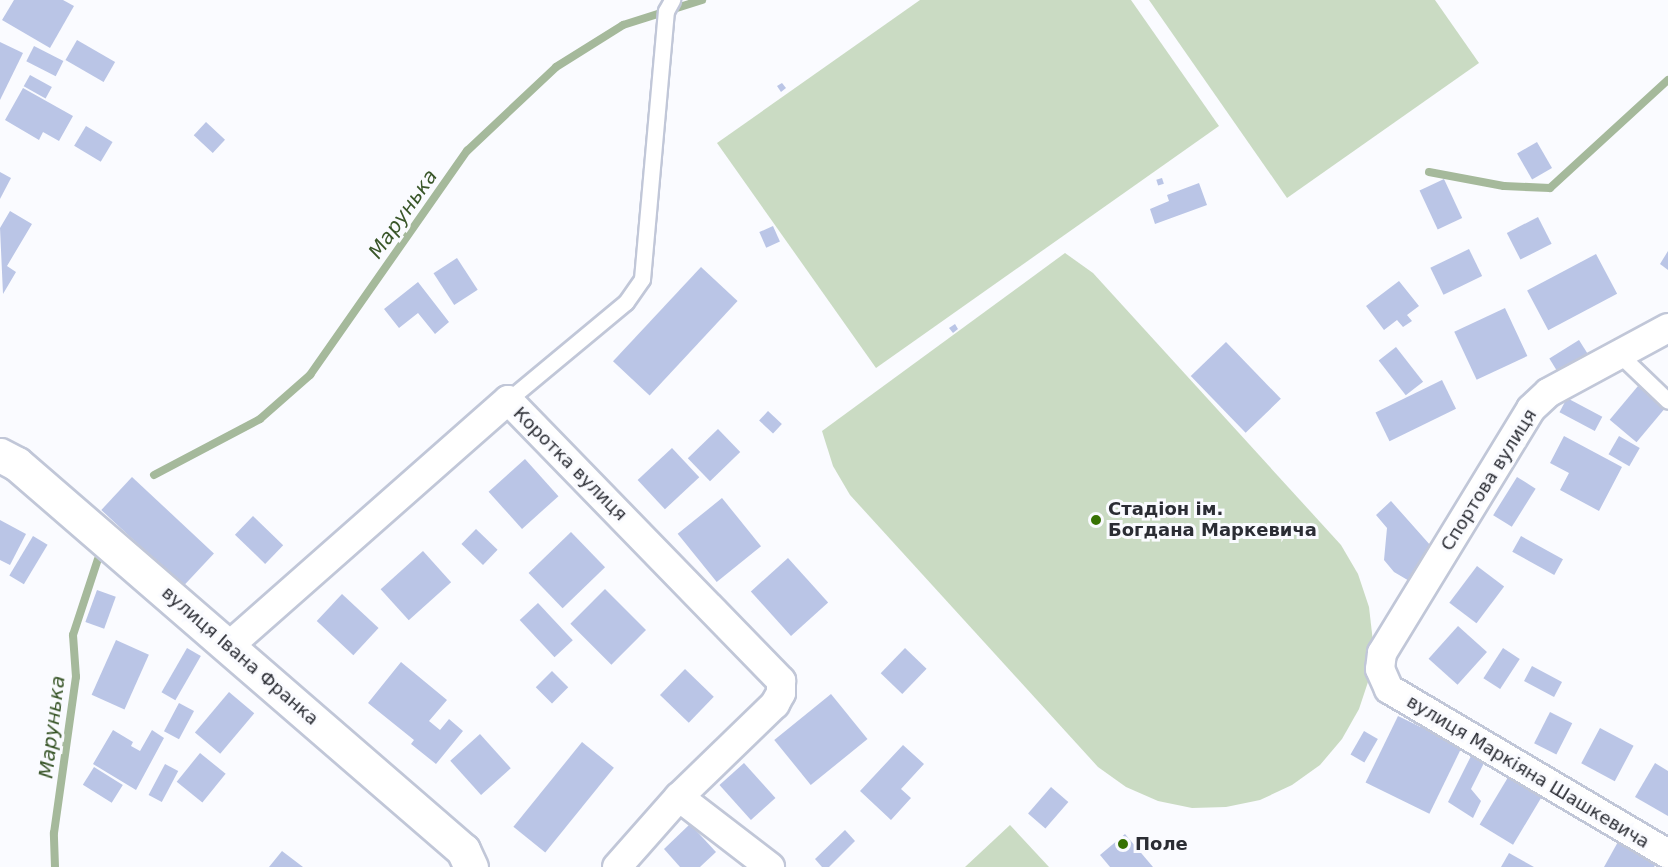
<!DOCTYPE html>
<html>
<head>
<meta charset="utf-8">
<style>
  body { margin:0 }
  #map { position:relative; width:1668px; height:867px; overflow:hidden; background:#fafbff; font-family:"DejaVu Sans",sans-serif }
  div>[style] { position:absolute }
  .green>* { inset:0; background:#cadbc3 }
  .stream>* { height:8px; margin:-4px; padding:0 4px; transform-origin:4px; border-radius:4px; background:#a5b99b }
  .building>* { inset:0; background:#bac5e6; transform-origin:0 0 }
  .roads { filter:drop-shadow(2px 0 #c1c7d8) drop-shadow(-2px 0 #c1c7d8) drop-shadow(0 2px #c1c7d8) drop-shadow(0 -2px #c1c7d8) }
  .lane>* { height:15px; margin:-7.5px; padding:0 7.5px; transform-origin:7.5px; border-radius:7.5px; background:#fff }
  .street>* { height:28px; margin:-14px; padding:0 14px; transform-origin:14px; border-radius:14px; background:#fff }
  .secondary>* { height:33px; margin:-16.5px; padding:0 16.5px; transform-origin:16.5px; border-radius:16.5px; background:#fff }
  .dots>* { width:16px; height:16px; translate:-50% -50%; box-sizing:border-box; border:3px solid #fafbff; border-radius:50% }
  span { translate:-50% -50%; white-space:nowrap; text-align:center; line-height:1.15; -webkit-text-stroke:6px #fafbff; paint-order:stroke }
  .street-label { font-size:18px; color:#2b2d34 }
  .poi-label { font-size:18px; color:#2b2d34; font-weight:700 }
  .left { translate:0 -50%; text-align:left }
  .water-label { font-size:20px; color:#395629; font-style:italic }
</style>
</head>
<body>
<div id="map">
  <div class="green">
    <i style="clip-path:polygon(920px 0,1131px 0,1219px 126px,876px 368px,717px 143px)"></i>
    <i style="clip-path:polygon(1149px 0,1435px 0,1479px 63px,1287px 198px)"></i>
    <i style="clip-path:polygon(1065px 253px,1093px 273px,1341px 545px,1358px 574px,1369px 607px,1373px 642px,1370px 676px,1359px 709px,1342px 739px,1320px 765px,1292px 785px,1260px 800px,1226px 807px,1192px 808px,1158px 801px,1126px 787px,1098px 767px,850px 495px,833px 466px,822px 431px)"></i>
    <i style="clip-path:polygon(1010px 825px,1049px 867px,965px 867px)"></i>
  </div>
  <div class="stream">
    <i style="left:1429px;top:172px;width:76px;rotate:10.6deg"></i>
    <i style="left:1504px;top:186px;width:46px;rotate:2.5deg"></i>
    <i style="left:1550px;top:188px;width:160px;rotate:-42.5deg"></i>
    <i style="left:154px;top:475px;width:120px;rotate:-27.8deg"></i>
    <i style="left:260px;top:419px;width:67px;rotate:-41.3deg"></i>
    <i style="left:310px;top:375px;width:274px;rotate:-55deg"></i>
    <i style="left:467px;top:151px;width:122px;rotate:-43.3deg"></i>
    <i style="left:556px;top:67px;width:79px;rotate:-32.1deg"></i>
    <i style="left:623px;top:25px;width:83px;rotate:-17.6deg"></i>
    <i style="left:55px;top:867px;width:34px;rotate:-92deg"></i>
    <i style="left:54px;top:833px;width:158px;rotate:-82deg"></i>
    <i style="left:76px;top:677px;width:42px;rotate:-94.1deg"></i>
    <i style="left:73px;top:635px;width:80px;rotate:-71.8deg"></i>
  </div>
  <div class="building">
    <i style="clip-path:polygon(14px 0,63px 0,74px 6px,50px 48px,2px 20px)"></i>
    <i style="left:77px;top:40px;width:44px;height:23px;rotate:30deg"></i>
    <i style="clip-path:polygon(0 42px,23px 53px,0 100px)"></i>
    <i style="left:34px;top:46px;width:33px;height:17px;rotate:27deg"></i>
    <i style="left:30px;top:75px;width:25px;height:13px;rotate:29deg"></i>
    <i style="clip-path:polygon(782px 83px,786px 88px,781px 92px,777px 86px)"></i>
    <i style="clip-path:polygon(23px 88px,73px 116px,59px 141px,43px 132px,39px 140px,5px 120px)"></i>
    <i style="left:206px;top:122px;width:26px;height:18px;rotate:43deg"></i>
    <i style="left:86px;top:126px;width:31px;height:23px;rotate:31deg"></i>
    <i style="left:1537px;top:142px;width:30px;height:23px;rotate:60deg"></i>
    <i style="clip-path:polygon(0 172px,11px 178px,0 199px)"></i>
    <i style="left:1162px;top:178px;width:6px;height:6px;rotate:72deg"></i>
    <i style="left:1444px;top:179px;width:43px;height:27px;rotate:65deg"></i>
    <i style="clip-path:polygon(1199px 183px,1207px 205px,1155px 224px,1150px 209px,1169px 201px,1167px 195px)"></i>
    <i style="clip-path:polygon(10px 211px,32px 224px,7px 266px,16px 272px,3px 294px,0 228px)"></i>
    <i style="left:1538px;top:217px;width:30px;height:35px;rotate:63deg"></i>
    <i style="left:773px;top:226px;width:17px;height:15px;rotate:66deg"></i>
    <i style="left:1469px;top:249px;width:30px;height:43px;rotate:64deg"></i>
    <i style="clip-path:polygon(1668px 251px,1668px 270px,1660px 264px)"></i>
    <i style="left:1596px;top:254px;width:45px;height:78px;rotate:62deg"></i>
    <i style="left:457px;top:258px;width:38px;height:28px;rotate:57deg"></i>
    <i style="left:701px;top:267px;width:50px;height:129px;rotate:43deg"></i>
    <i style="clip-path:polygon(1399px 281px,1419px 306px,1407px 315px,1412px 321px,1403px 327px,1397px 320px,1384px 330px,1366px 306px)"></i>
    <i style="clip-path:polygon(418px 282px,449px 322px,435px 334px,418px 313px,399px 328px,384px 309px)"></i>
    <i style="left:1505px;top:308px;width:53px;height:56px;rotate:65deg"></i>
    <i style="clip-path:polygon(955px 324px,958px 329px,953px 333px,949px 328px)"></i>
    <i style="left:1579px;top:340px;width:19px;height:35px;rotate:58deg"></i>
    <i style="left:1226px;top:342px;width:79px;height:49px;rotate:46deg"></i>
    <i style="left:1396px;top:347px;width:44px;height:22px;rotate:52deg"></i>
    <i style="left:1442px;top:380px;width:32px;height:74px;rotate:64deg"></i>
    <i style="left:1638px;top:386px;width:35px;height:44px;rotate:40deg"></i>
    <i style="left:1567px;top:398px;width:40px;height:16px;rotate:28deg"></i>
    <i style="left:768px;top:411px;width:19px;height:13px;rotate:43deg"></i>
    <i style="left:718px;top:429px;width:32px;height:42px;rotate:46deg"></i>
    <i style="clip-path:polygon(1564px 436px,1622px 467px,1599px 511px,1560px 490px,1569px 473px,1550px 463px)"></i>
    <i style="left:1619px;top:436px;width:24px;height:21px;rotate:30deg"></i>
    <i style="left:672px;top:448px;width:40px;height:47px;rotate:47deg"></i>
    <i style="left:525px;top:459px;width:50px;height:49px;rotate:48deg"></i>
    <i style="left:132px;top:477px;width:112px;height:45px;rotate:43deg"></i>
    <i style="left:1517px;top:477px;width:22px;height:45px;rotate:32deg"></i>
    <i style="left:722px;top:498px;width:62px;height:57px;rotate:51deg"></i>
    <i style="clip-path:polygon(1391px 501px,1431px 546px,1411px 582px,1394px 572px,1384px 560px,1387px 528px,1376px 515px)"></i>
    <i style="left:253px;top:516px;width:42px;height:26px;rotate:44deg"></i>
    <i style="clip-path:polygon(0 520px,26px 534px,10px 565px,0 560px)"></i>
    <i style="left:476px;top:529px;width:30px;height:21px;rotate:44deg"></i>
    <i style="left:571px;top:532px;width:49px;height:59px;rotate:46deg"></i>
    <i style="left:33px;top:536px;width:17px;height:46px;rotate:31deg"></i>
    <i style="left:1521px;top:536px;width:48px;height:18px;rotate:29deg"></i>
    <i style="left:423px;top:551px;width:42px;height:57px;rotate:48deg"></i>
    <i style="left:788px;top:558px;width:60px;height:50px;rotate:48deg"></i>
    <i style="left:1477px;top:566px;width:34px;height:46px;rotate:37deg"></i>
    <i style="left:605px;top:589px;width:58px;height:49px;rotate:45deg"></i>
    <i style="left:97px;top:590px;width:20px;height:34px;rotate:20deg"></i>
    <i style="left:342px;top:594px;width:50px;height:37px;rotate:43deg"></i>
    <i style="left:538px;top:603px;width:51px;height:25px;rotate:47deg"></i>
    <i style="left:1458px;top:626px;width:39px;height:44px;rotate:42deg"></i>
    <i style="left:116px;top:640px;width:36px;height:60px;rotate:24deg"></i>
    <i style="left:187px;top:648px;width:16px;height:51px;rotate:30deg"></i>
    <i style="left:905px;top:648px;width:30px;height:35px;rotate:44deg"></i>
    <i style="left:1503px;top:648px;width:20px;height:36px;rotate:33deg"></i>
    <i style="clip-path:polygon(401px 662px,447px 700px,429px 721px,440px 730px,449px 719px,463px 731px,436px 764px,411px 744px,414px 740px,368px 703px)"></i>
    <i style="left:1532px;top:666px;width:34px;height:17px;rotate:28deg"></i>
    <i style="left:685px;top:669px;width:40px;height:36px;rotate:44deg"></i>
    <i style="left:552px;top:671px;width:23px;height:23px;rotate:45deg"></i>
    <i style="left:229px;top:692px;width:33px;height:53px;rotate:40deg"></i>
    <i style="left:831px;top:694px;width:58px;height:73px;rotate:51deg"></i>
    <i style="left:179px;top:703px;width:17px;height:32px;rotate:28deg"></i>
    <i style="left:1550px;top:712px;width:25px;height:35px;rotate:27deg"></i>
    <i style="left:1398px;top:716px;width:71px;height:74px;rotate:26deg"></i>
    <i style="left:1600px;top:728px;width:38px;height:40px;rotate:28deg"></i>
    <i style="clip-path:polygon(113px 730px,133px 742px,131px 746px,140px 751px,152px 730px,164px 738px,136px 790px,93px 764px)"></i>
    <i style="left:1364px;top:731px;width:16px;height:27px;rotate:30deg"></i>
    <i style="left:480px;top:734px;width:46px;height:40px;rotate:48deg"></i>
    <i style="left:582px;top:742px;width:41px;height:109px;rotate:39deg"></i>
    <i style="clip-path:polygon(903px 745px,924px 764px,901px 789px,911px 798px,891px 820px,860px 791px)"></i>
    <i style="clip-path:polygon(1473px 752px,1486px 759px,1471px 789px,1481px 801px,1473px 818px,1448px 802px)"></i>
    <i style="left:200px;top:753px;width:33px;height:37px;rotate:39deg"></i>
    <i style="left:744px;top:763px;width:47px;height:33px;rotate:48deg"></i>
    <i style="clip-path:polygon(1655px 763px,1668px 771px,1668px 816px,1635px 797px)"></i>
    <i style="left:165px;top:764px;width:15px;height:35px;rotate:28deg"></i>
    <i style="left:94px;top:767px;width:34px;height:21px;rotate:32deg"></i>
    <i style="left:1510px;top:774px;width:39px;height:59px;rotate:31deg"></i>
    <i style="left:1051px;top:787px;width:23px;height:35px;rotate:41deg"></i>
    <i style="clip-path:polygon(690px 824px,716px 852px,700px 867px,680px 867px,664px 849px)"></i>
    <i style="clip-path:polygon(845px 830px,855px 841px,829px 867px,822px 867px,815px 859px)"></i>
    <i style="clip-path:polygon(1125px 834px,1153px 867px,1110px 867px,1100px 855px)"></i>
    <i style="clip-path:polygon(1619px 840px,1657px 862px,1654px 867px,1604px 867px)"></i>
    <i style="clip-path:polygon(282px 851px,303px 867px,269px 867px)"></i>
    <i style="clip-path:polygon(1509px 853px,1534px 867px,1501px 867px)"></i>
  </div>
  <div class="roads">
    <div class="lane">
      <i style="left:1620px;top:355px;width:66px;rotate:43.8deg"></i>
      <i style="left:508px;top:400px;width:153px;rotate:-39.7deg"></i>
      <i style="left:626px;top:302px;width:28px;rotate:-55deg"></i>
      <i style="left:642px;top:279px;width:269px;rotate:-84.9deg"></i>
      <i style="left:666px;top:11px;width:13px;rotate:-61deg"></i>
    </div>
    <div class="street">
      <i style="left:1668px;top:328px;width:136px;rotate:151.6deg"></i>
      <i style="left:1548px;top:393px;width:23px;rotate:137deg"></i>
      <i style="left:1531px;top:409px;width:286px;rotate:121.4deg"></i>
      <i style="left:1382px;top:653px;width:16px;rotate:97deg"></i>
      <i style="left:1380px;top:669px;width:22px;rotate:66deg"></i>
      <i style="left:1389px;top:689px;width:324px;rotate:30.6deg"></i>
      <i style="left:229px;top:646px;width:372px;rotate:-41.4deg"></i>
      <i style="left:508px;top:400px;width:392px;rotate:45.8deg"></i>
      <i style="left:781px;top:681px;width:12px;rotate:90deg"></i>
      <i style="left:781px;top:693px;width:13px;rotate:119deg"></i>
      <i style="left:775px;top:704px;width:134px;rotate:135.9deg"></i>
      <i style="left:617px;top:867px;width:94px;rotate:-48.5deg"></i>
      <i style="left:679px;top:797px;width:115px;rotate:37.6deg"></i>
    </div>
    <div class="secondary">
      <i style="left:0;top:455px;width:19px;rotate:28deg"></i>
      <i style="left:17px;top:464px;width:590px;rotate:40.88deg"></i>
      <i style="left:463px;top:850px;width:19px;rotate:65deg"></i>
    </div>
  </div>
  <div class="dots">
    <i style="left:1096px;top:520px;background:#377203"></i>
    <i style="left:1123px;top:844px;background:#377203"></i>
  </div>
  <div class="street-label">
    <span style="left:570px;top:464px;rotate:45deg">Коротка вулиця</span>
    <span style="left:1489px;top:480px;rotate:-58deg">Спортова вулиця</span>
    <span style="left:240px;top:656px;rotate:41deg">вулиця Івана Франка</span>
    <span style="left:1528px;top:772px;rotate:31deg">вулиця Маркіяна Шашкевича</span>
  </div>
  <div class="poi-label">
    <span class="left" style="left:1108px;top:520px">Стадіон ім.<br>Богдана Маркевича</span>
    <span class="left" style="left:1135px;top:844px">Поле</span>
  </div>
  <div class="water-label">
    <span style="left:403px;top:214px;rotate:-55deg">Марунька</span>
    <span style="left:52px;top:727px;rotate:-83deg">Марунька</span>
  </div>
</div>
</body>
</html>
